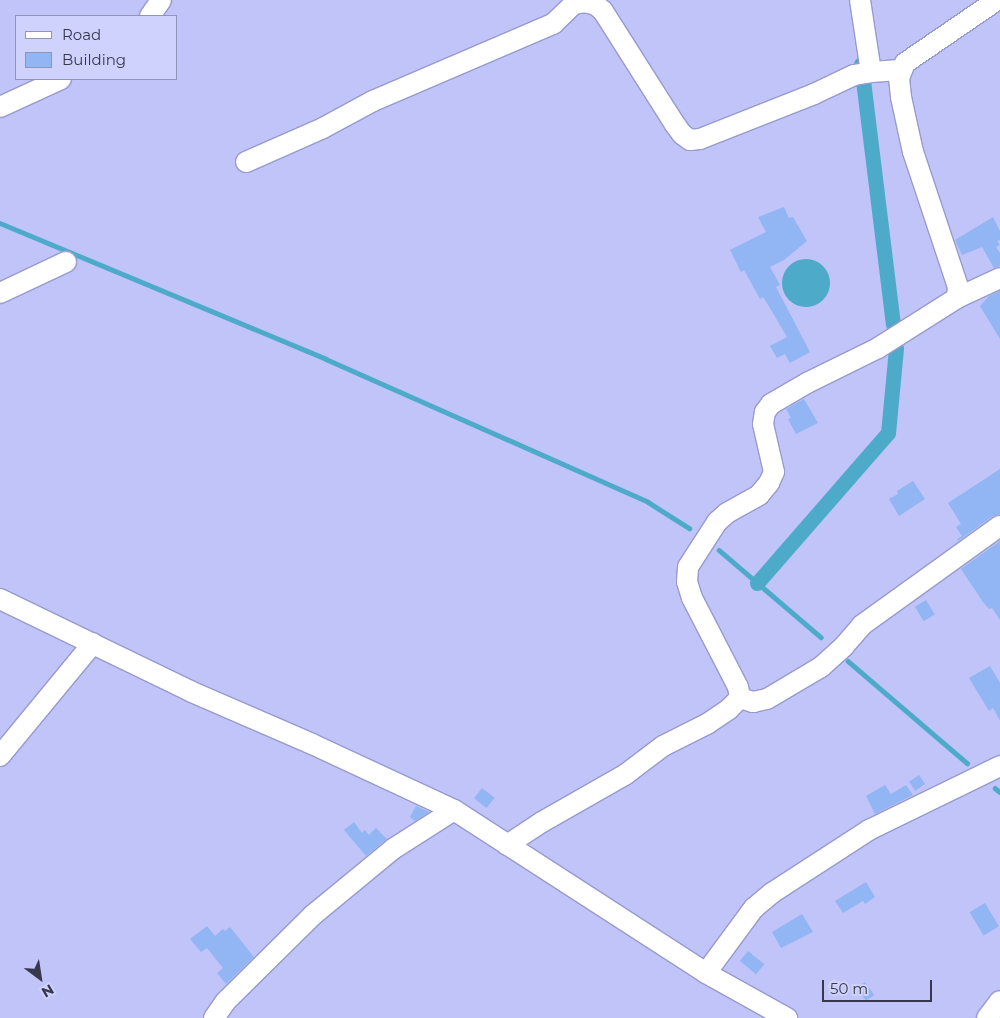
<!DOCTYPE html>
<html>
<head>
<meta charset="utf-8">
<style>
  body { margin:0 }
  #map { position:relative; width:1000px; height:1018px; overflow:hidden; background:#c0c4f9; font-family:Montserrat,sans-serif }
  div>[style] { position:absolute }
  .water>* { inset:0; background:#4dabc9 }
  .round { border-radius:50% }
  .stream>* { height:4.5px; margin:-2.25px; padding:0 2.25px; transform-origin:2.25px; border-radius:2.25px; background:#4dabc9 }
  .canal>* { height:15px; margin:-7.5px; padding:0 7.5px; transform-origin:7.5px; border-radius:7.5px; background:#4dabc9 }
  .building>* { inset:0; background:#92b5f4; transform-origin:0 0 }
  .roads { filter:drop-shadow(1px 0 #979acd) drop-shadow(-1px 0 #979acd) drop-shadow(0 1px #979acd) drop-shadow(0 -1px #979acd) }
  .minor>* { height:20px; margin:-10px; padding:0 10px; transform-origin:10px; border-radius:10px; background:#fff }
  span { translate:-50% -50%; white-space:nowrap; text-align:center; line-height:1.15; -webkit-text-stroke:4.5px #ced2fd; paint-order:stroke }
  .legend { position:absolute; left:15px; top:15px; width:162px; height:65px; box-sizing:border-box; background:#ced2fd; border:1px solid #9294b7; margin:0; padding:6px 9px; list-style:none; font-size:15px; color:#37384e }
  .legend li { display:flex; align-items:center; gap:10px; height:25px }
  .legend b { width:25px; border:1px solid #9294b7 }
  .north { position:absolute; left:15px; top:953px; width:50px; height:50px; -webkit-text-stroke:4px #ced2fd; paint-order:stroke; rotate:149deg; font-size:14px; font-weight:700; line-height:20px; text-align:center; color:#37384e }
  .north::after { content:''; display:block; margin:auto; width:18px; height:22px; background:#37384e; clip-path:polygon(50% 0,100% 100%,50% 72%,0 100%) }
  .scale { position:absolute; left:822px; top:980px; width:110px; height:22px; box-sizing:border-box; border:2px solid #37384e; border-top:0; padding-left:6px; font-size:15px; line-height:18px; white-space:nowrap; color:#37384e; -webkit-text-stroke:4px #ced2fd; paint-order:stroke }
</style>
</head>
<body>
<div id="map">
  <div class="water">
    <i class="round" style="left:782px;top:259px;width:48px;height:48px"></i>
  </div>
  <div class="stream">
    <i style="left:0;top:223px;width:353px;rotate:22.6deg"></i>
    <i style="left:326px;top:359px;width:352px;rotate:23.9deg"></i>
    <i style="left:648px;top:502px;width:49px;rotate:32.4deg"></i>
    <i style="left:719px;top:550px;width:134px;rotate:40.5deg"></i>
    <i style="left:848px;top:661px;width:157px;rotate:40.6deg"></i>
    <i style="left:995px;top:788px;width:6px;rotate:39deg"></i>
  </div>
  <div class="canal">
    <i style="left:861px;top:64px;width:262px;rotate:83deg"></i>
    <i style="left:757px;top:583px;width:199px;rotate:-48.9deg"></i>
    <i style="left:888px;top:433px;width:85px;rotate:-84.6deg"></i>
  </div>
  <div class="building">
    <i style="clip-path:polygon(784px 207px,789px 218px,793px 217px,807px 241px,784px 260px,770px 267px,780px 285px,776px 287px,810px 352px,790px 363px,785px 354px,777px 358px,770px 346px,787px 337px,767px 303px,763px 297px,760px 299px,744px 270px,741px 272px,730px 250px,766px 232px,758px 217px)"></i>
    <i style="clip-path:polygon(993px 217px,1000px 231px,1000px 240px,997px 241px,1000px 245px,996px 247px,1000px 253px,1000px 266px,994px 268px,982px 247px,962px 255px,955px 240px)"></i>
    <i style="clip-path:polygon(1000px 291px,1000px 339px,980px 306px,989px 296px)"></i>
    <i style="clip-path:polygon(804px 399px,818px 423px,796px 434px,788px 419px,791px 418px,786px 409px)"></i>
    <i style="clip-path:polygon(1000px 469px,1000px 514px,993px 516px,958px 541px,957px 539px,962px 536px,956px 527px,961px 524px,948px 503px)"></i>
    <i style="clip-path:polygon(913px 481px,925px 499px,899px 516px,889px 499px,898px 494px,897px 491px)"></i>
    <i style="clip-path:polygon(1000px 541px,1000px 620px,992px 608px,989px 609px,983px 602px,961px 569px)"></i>
    <i style="left:926px;top:600px;width:17px;height:13px;rotate:59deg"></i>
    <i style="clip-path:polygon(990px 666px,1000px 683px,1000px 721px,993px 708px,989px 711px,969px 678px)"></i>
    <i style="left:919px;top:775px;width:11px;height:12px;rotate:56deg"></i>
    <i style="clip-path:polygon(885px 785px,891px 794px,906px 785px,913px 795px,875px 814px,866px 796px)"></i>
    <i style="left:482px;top:788px;width:16px;height:13px;rotate:38deg"></i>
    <i style="clip-path:polygon(416px 806px,429px 812px,415px 821px,410px 817px)"></i>
    <i style="clip-path:polygon(354px 822px,362px 833px,365px 830px,369px 835px,376px 828px,387px 839px,366px 856px,344px 830px)"></i>
    <i style="clip-path:polygon(866px 882px,875px 897px,865px 904px,863px 901px,843px 913px,835px 901px)"></i>
    <i style="left:985px;top:903px;width:27px;height:18px;rotate:59deg"></i>
    <i style="clip-path:polygon(802px 914px,813px 932px,781px 948px,772px 932px)"></i>
    <i style="clip-path:polygon(207px 926px,215px 936px,223px 929px,225px 931px,230px 927px,254px 957px,226px 984px,217px 973px,223px 968px,207px 948px,201px 952px,190px 939px)"></i>
    <i style="left:748px;top:951px;width:21px;height:13px;rotate:39deg"></i>
    <i style="left:865px;top:982px;width:16px;height:10px;rotate:55deg"></i>
  </div>
  <div class="roads">
    <div class="minor">
      <i style="left:860px;top:0;width:73px;rotate:81.3deg"></i>
      <i style="left:150px;top:16px;width:19px;rotate:-55deg"></i>
      <i style="left:0;top:107px;width:67px;rotate:-24.7deg"></i>
      <i style="left:246px;top:162px;width:84px;rotate:-23.8deg"></i>
      <i style="left:323px;top:128px;width:57px;rotate:-28.4deg"></i>
      <i style="left:373px;top:101px;width:196px;rotate:-23.2deg"></i>
      <i style="left:553px;top:24px;width:29px;rotate:-44deg"></i>
      <i style="left:574px;top:4px;width:11px;rotate:-10deg"></i>
      <i style="left:585px;top:2px;width:11px;rotate:15deg"></i>
      <i style="left:596px;top:5px;width:9px;rotate:41deg"></i>
      <i style="left:603px;top:11px;width:133px;rotate:57.6deg"></i>
      <i style="left:674px;top:123px;width:14px;rotate:54deg"></i>
      <i style="left:682px;top:134px;width:10px;rotate:37deg"></i>
      <i style="left:690px;top:140px;width:10px;rotate:-6deg"></i>
      <i style="left:700px;top:139px;width:123px;rotate:-21.5deg"></i>
      <i style="left:814px;top:94px;width:44px;rotate:-25.4deg"></i>
      <i style="left:854px;top:75px;width:17px;rotate:-10deg"></i>
      <i style="left:871px;top:72px;width:29px;rotate:-4deg"></i>
      <i style="left:0;top:293px;width:73px;rotate:-25.2deg"></i>
      <i style="left:957px;top:298px;width:47px;rotate:-24.9deg"></i>
      <i style="left:0;top:599px;width:213px;rotate:25.8deg"></i>
      <i style="left:192px;top:692px;width:131px;rotate:23.4deg"></i>
      <i style="left:312px;top:744px;width:157px;rotate:24.9deg"></i>
      <i style="left:454px;top:810px;width:300px;rotate:32.9deg"></i>
      <i style="left:706px;top:973px;width:93px;rotate:29.1deg"></i>
      <i style="left:740px;top:698px;width:14px;rotate:17deg"></i>
      <i style="left:753px;top:702px;width:14px;rotate:-12deg"></i>
      <i style="left:767px;top:699px;width:63px;rotate:-30.7deg"></i>
      <i style="left:821px;top:667px;width:31px;rotate:-42deg"></i>
      <i style="left:844px;top:646px;width:28px;rotate:-49deg"></i>
      <i style="left:862px;top:625px;width:170px;rotate:-35.7deg"></i>
      <i style="left:0;top:756px;width:146px;rotate:-50.5deg"></i>
      <i style="left:507px;top:845px;width:42px;rotate:-33.3deg"></i>
      <i style="left:542px;top:822px;width:97px;rotate:-29.7deg"></i>
      <i style="left:626px;top:774px;width:46px;rotate:-37.1deg"></i>
      <i style="left:663px;top:746px;width:49px;rotate:-26.6deg"></i>
      <i style="left:707px;top:724px;width:27px;rotate:-34deg"></i>
      <i style="left:729px;top:709px;width:16px;rotate:-45deg"></i>
      <i style="left:740px;top:698px;width:11px;rotate:-100deg"></i>
      <i style="left:738px;top:687px;width:100px;rotate:-117.3deg"></i>
      <i style="left:692px;top:598px;width:17px;rotate:-107deg"></i>
      <i style="left:687px;top:582px;width:15px;rotate:-86deg"></i>
      <i style="left:688px;top:567px;width:54px;rotate:-57.2deg"></i>
      <i style="left:717px;top:522px;width:13px;rotate:-42deg"></i>
      <i style="left:727px;top:513px;width:37px;rotate:-29deg"></i>
      <i style="left:759px;top:495px;width:16px;rotate:-50deg"></i>
      <i style="left:769px;top:483px;width:12px;rotate:-66deg"></i>
      <i style="left:774px;top:472px;width:49px;rotate:-102.9deg"></i>
      <i style="left:763px;top:424px;width:12px;rotate:-81deg"></i>
      <i style="left:765px;top:412px;width:10px;rotate:-53deg"></i>
      <i style="left:771px;top:404px;width:42px;rotate:-30.3deg"></i>
      <i style="left:807px;top:383px;width:79px;rotate:-26.2deg"></i>
      <i style="left:878px;top:348px;width:93px;rotate:-32.3deg"></i>
      <i style="left:957px;top:298px;width:11px;rotate:-85deg"></i>
      <i style="left:958px;top:287px;width:142px;rotate:-108.4deg"></i>
      <i style="left:913px;top:152px;width:56px;rotate:-102.3deg"></i>
      <i style="left:901px;top:97px;width:19px;rotate:-96deg"></i>
      <i style="left:899px;top:78px;width:16px;rotate:-68deg"></i>
      <i style="left:905px;top:63px;width:112px;rotate:-34.4deg"></i>
      <i style="left:706px;top:973px;width:81px;rotate:-53.6deg"></i>
      <i style="left:754px;top:908px;width:23px;rotate:-40deg"></i>
      <i style="left:772px;top:893px;width:116px;rotate:-33deg"></i>
      <i style="left:869px;top:830px;width:146px;rotate:-26deg"></i>
      <i style="left:214px;top:1018px;width:19px;rotate:-55deg"></i>
      <i style="left:225px;top:1002px;width:124px;rotate:-44.7deg"></i>
      <i style="left:313px;top:915px;width:104px;rotate:-39.5deg"></i>
      <i style="left:393px;top:849px;width:72px;rotate:-32.6deg"></i>
      <i style="left:987px;top:1018px;width:21px;rotate:-53deg"></i>
    </div>
  </div>
  <ul class="legend">
  <li><b style="height:6px;background:#fff"></b>Road</li>
  <li><b style="height:14px;background:#92b5f4"></b>Building</li>
  </ul>
  <div class="north">N</div>
  <div class="scale">50 m</div>
</div>
</body>
</html>
